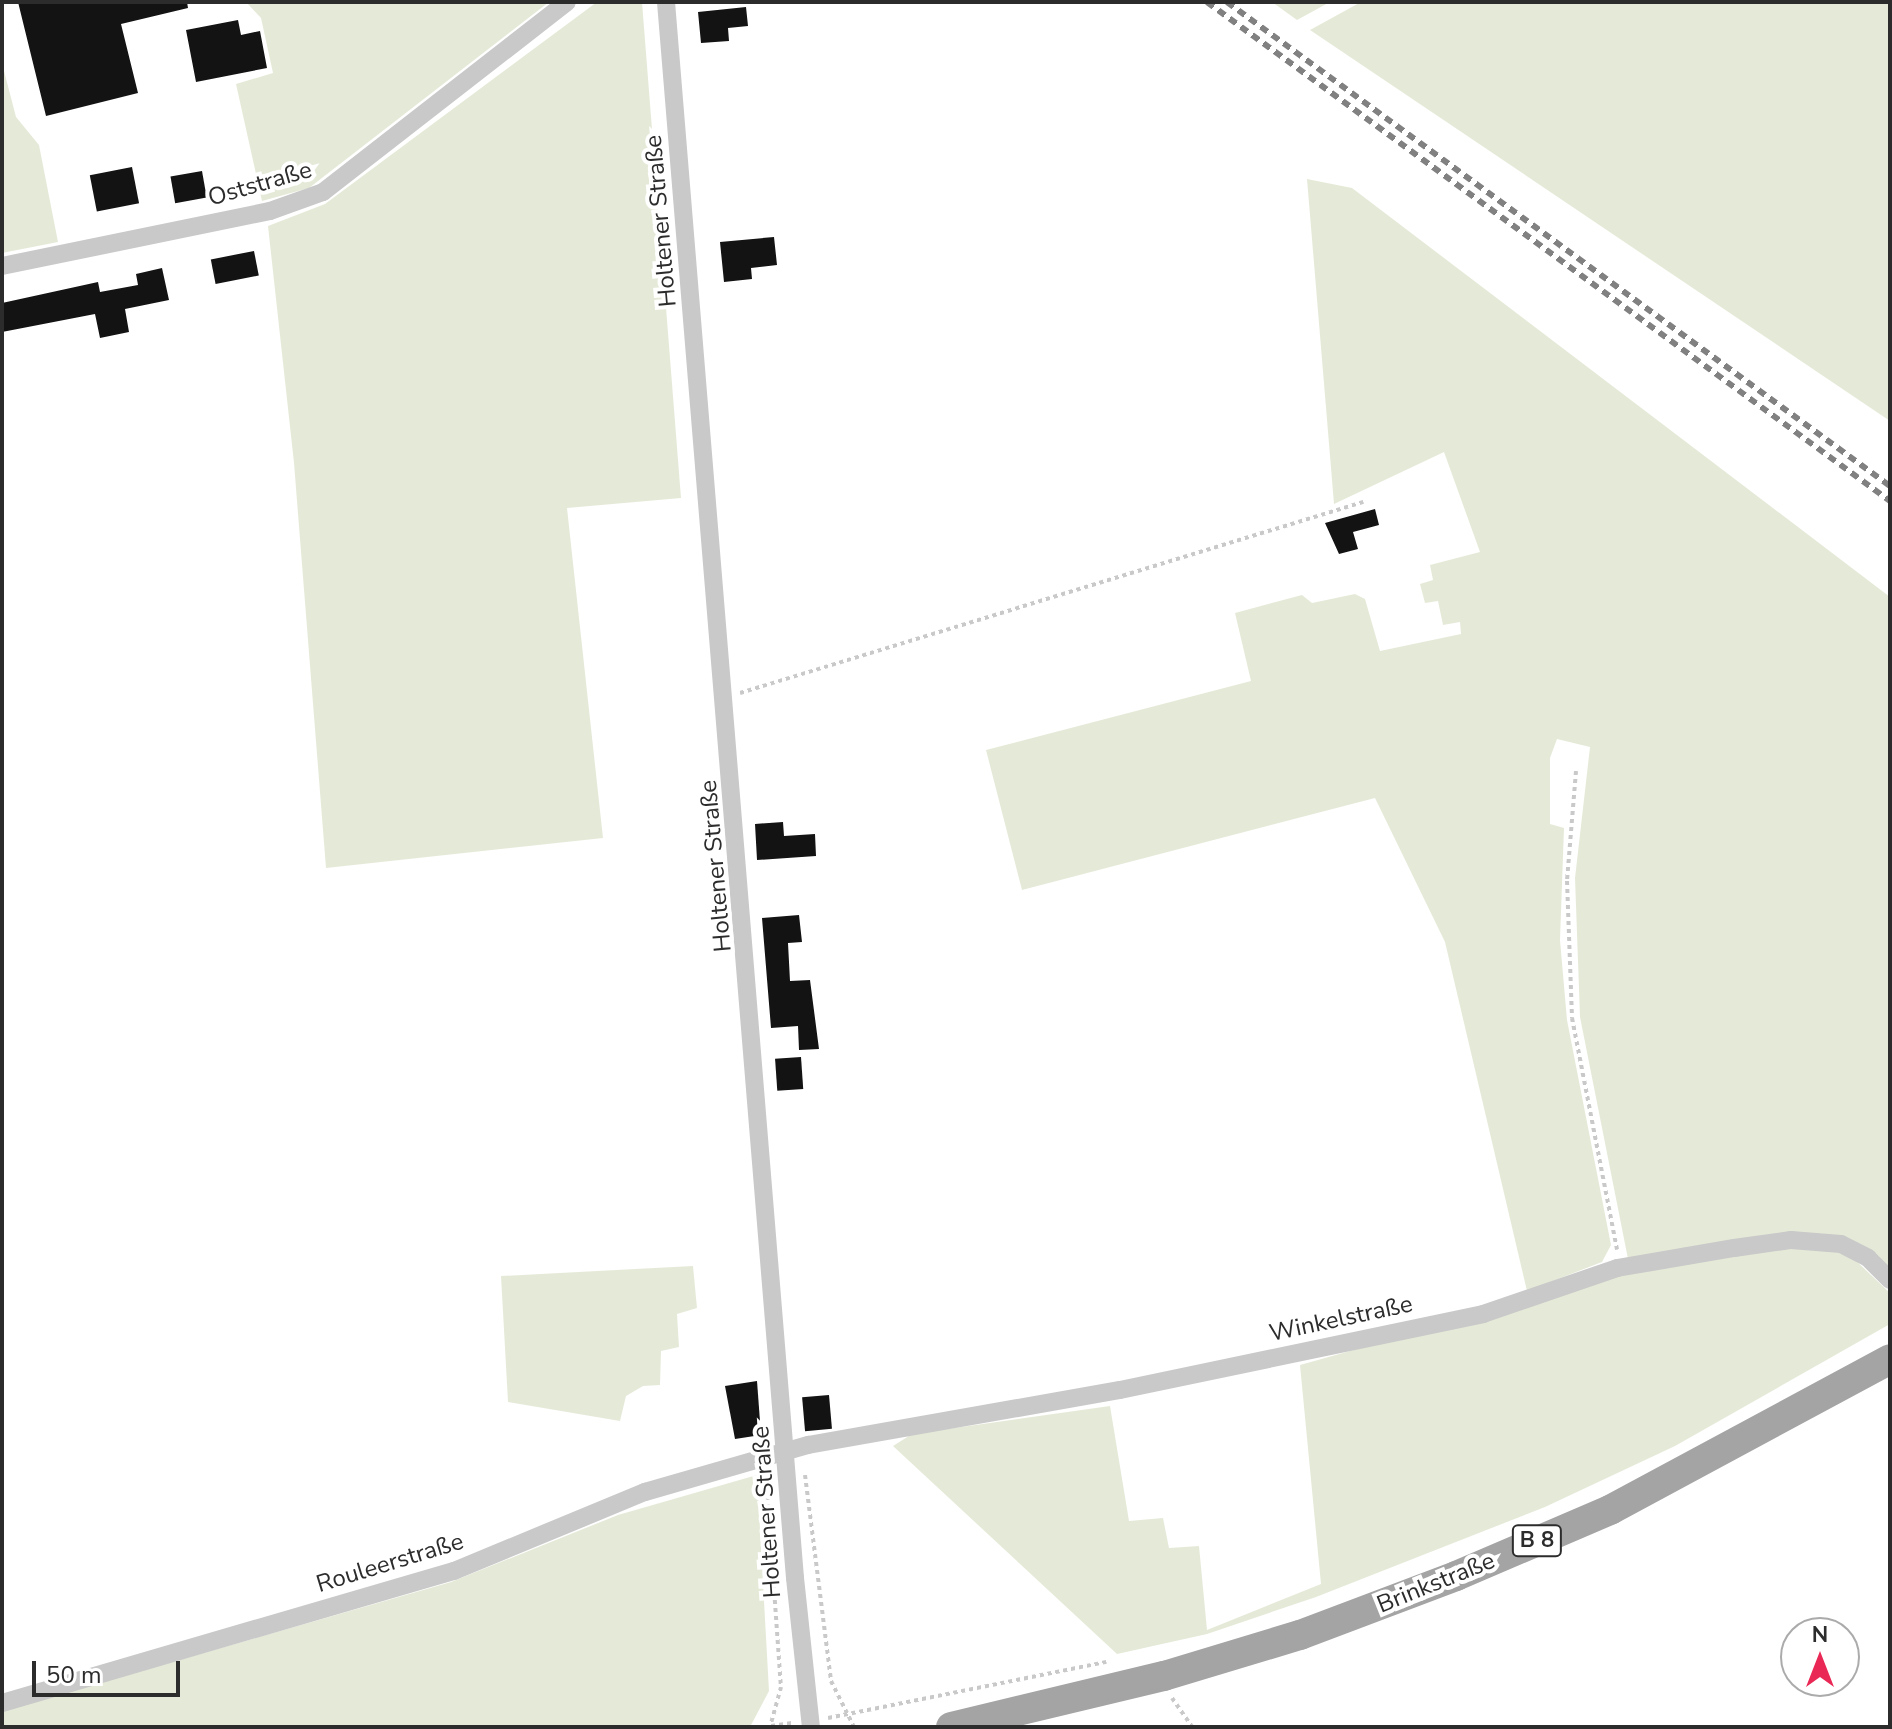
<!DOCTYPE html>
<html>
<head>
<meta charset="utf-8">
<style>
  body { margin:0 }
  #map { position:relative; width:1892px; height:1729px; overflow:hidden; background:#fff; font-family:"Nunito Sans",sans-serif }
  div>[style] { position:absolute }
  .green>* { inset:0; background:#e5ead8 }
  .building>* { inset:0; background:#131313; transform-origin:0 0 }
  .path>* { height:4px; margin-top:-2px; transform-origin:0; background:repeating-linear-gradient(90deg,#c9c9c9 0 4px,transparent 0 8px) }
  .street>* { height:18px; margin:-9px; padding:0 9px; transform-origin:9px; border-radius:9px; background:#c9c9c9 }
  .primary>* { height:30px; margin:-15px; padding:0 15px; transform-origin:15px; border-radius:15px; background:#a4a4a4 }
  .rail>* { height:6px; margin-top:-3px; transform-origin:0; background:repeating-linear-gradient(90deg,#818181 0 8px,transparent 0 14px) }
  span { translate:-50% -50%; white-space:nowrap; text-align:center; line-height:1.15; -webkit-text-stroke:8px #fff; paint-order:stroke }
  .shield-label span { padding:2px 6px; background:#fff; border:2px solid; border-radius:6px; -webkit-text-stroke-width:0 }
  .shield-label { font-size:22px; color:#2c2c2c; font-weight:700 }
  .street-label { font-size:24px; color:#2c2c2c }
  .frame { position:absolute; inset:0; border:4px solid #2c2c2c; pointer-events:none }
  .north { position:absolute; left:1780px; top:1617px; width:80px; height:80px; box-sizing:border-box; background:#fff; border:2px solid #ababab; border-radius:50%; rotate:0deg; font-size:22px; font-weight:700; line-height:32px; text-align:center; color:#2c2c2c }
  .north::after { content:''; display:block; margin:auto; width:28px; height:36px; background:#e92855; clip-path:polygon(50% 0,100% 100%,50% 72%,0 100%) }
  .scale { position:absolute; left:32px; top:1661px; width:148px; height:36px; box-sizing:border-box; border:4px solid #2c2c2c; border-top:0; padding-left:10px; font-size:24px; line-height:28px; white-space:nowrap; color:#2c2c2c; -webkit-text-stroke:6px #fff; paint-order:stroke }
</style>
</head>
<body>
<div id="map">
  <div class="green">
    <i style="clip-path:polygon(246px 2px,549px 2px,309px 188px,262px 201px,236px 84px,273px 73px,261px 18px)"></i>
    <i style="clip-path:polygon(597px 2px,642px 2px,681px 498px,567px 508px,603px 838px,326px 868px,294px 463px,268px 226px,325px 204px)"></i>
    <i style="clip-path:polygon(1272px 2px,1330px 2px,1297px 20px)"></i>
    <i style="clip-path:polygon(1361px 2px,1890px 2px,1890px 421px,1310px 30px)"></i>
    <i style="clip-path:polygon(2px 63px,16px 117px,39px 145px,58px 242px,2px 253px)"></i>
    <i style="clip-path:polygon(1307px 179px,1352px 188px,1890px 597px,1890px 1268px,1849px 1239px,1628px 1259px,1580px 1017px,1575px 878px,1590px 747px,1557px 739px,1550px 758px,1550px 824px,1564px 828px,1560px 940px,1567px 1020px,1611px 1245px,1602px 1262px,1527px 1291px,1445px 942px,1375px 798px,1022px 890px,986px 750px,1251px 681px,1235px 613px,1302px 595px,1312px 603px,1355px 594px,1365px 599px,1380px 651px,1461px 634px,1460px 622px,1443px 625px,1438px 601px,1425px 603px,1420px 584px,1433px 580px,1430px 565px,1480px 552px,1444px 452px,1334px 504px)"></i>
    <i style="clip-path:polygon(1778px 1248px,1823px 1248px,1852px 1257px,1890px 1293px,1890px 1324px,1675px 1446px,1545px 1507px,1316px 1597px,1207px 1634px,1117px 1654px,893px 1446px,912px 1434px,1110px 1406px,1129px 1521px,1163px 1518px,1169px 1548px,1199px 1546px,1207px 1630px,1321px 1584px,1300px 1365px,1636px 1271px)"></i>
    <i style="clip-path:polygon(693px 1266px,697px 1308px,677px 1314px,679px 1347px,661px 1351px,660px 1385px,643px 1386px,626px 1396px,620px 1421px,508px 1402px,501px 1276px)"></i>
    <i style="clip-path:polygon(757px 1475px,769px 1691px,750px 1727px,2px 1727px,2px 1711px,451px 1582px,618px 1515px)"></i>
  </div>
  <div class="building">
    <i style="clip-path:polygon(18px 2px,187px 2px,188px 8px,121px 24px,138px 93px,46px 116px)"></i>
    <i style="clip-path:polygon(746px 7px,748px 26px,728px 28px,729px 41px,701px 43px,698px 12px)"></i>
    <i style="clip-path:polygon(238px 20px,241px 35px,260px 31px,267px 68px,196px 82px,186px 30px)"></i>
    <i style="left:132px;top:167px;width:37px;height:43px;rotate:79deg"></i>
    <i style="left:202px;top:171px;width:27px;height:32px;rotate:80deg"></i>
    <i style="clip-path:polygon(774px 237px,777px 265px,751px 268px,752px 279px,724px 282px,720px 242px)"></i>
    <i style="left:254px;top:251px;width:25px;height:44px;rotate:79deg"></i>
    <i style="clip-path:polygon(162px 268px,169px 300px,125px 309px,129px 332px,100px 338px,95px 314px,2px 332px,2px 303px,98px 282px,100px 292px,138px 285px,136px 274px)"></i>
    <i style="clip-path:polygon(1375px 509px,1379px 525px,1353px 532px,1358px 549px,1339px 554px,1325px 523px)"></i>
    <i style="clip-path:polygon(783px 822px,784px 836px,815px 834px,816px 856px,757px 860px,755px 824px)"></i>
    <i style="clip-path:polygon(799px 915px,802px 942px,788px 943px,790px 981px,810px 980px,819px 1049px,799px 1050px,798px 1026px,771px 1028px,762px 918px)"></i>
    <i style="left:801px;top:1057px;width:32px;height:26px;rotate:86deg"></i>
    <i style="clip-path:polygon(757px 1381px,761px 1435px,735px 1439px,725px 1386px)"></i>
    <i style="left:829px;top:1395px;width:34px;height:27px;rotate:85deg"></i>
  </div>
  <div class="path">
    <i style="left:740px;top:693px;width:652px;rotate:-17.04deg"></i>
    <i style="left:1576px;top:771px;width:110px;rotate:94.7deg"></i>
    <i style="left:1567px;top:881px;width:137px;rotate:87.9deg"></i>
    <i style="left:1572px;top:1018px;width:236px;rotate:79deg"></i>
    <i style="left:805px;top:1475px;width:208px;rotate:82.8deg"></i>
    <i style="left:831px;top:1681px;width:51px;rotate:63.4deg"></i>
    <i style="left:767px;top:1488px;width:199px;rotate:86deg"></i>
    <i style="left:781px;top:1687px;width:41px;rotate:105.4deg"></i>
    <i style="left:1172px;top:1698px;width:35px;rotate:55deg"></i>
    <i style="left:828px;top:1718px;width:284px;rotate:-11.4deg"></i>
    <i style="left:771px;top:1726px;width:21px;rotate:-8deg"></i>
  </div>
  <div class="street">
    <i style="left:666px;top:2px;width:1581px;rotate:85.32deg"></i>
    <i style="left:795px;top:1578px;width:150px;rotate:83.9deg"></i>
    <i style="left:2px;top:266px;width:274px;rotate:-11.6deg"></i>
    <i style="left:270px;top:211px;width:56px;rotate:-19.7deg"></i>
    <i style="left:323px;top:192px;width:309px;rotate:-37.9deg"></i>
    <i style="left:2px;top:1703px;width:471px;rotate:-16.3deg"></i>
    <i style="left:454px;top:1571px;width:207px;rotate:-22.5deg"></i>
    <i style="left:645px;top:1492px;width:170px;rotate:-16.1deg"></i>
    <i style="left:808px;top:1445px;width:317px;rotate:-10deg"></i>
    <i style="left:1120px;top:1390px;width:371px;rotate:-11.8deg"></i>
    <i style="left:1483px;top:1314px;width:142px;rotate:-18.9deg"></i>
    <i style="left:1617px;top:1268px;width:119px;rotate:-9.7deg"></i>
    <i style="left:1734px;top:1248px;width:58px;rotate:-8deg"></i>
    <i style="left:1791px;top:1240px;width:50px;rotate:4.6deg"></i>
    <i style="left:1841px;top:1244px;width:30px;rotate:27deg"></i>
    <i style="left:1868px;top:1258px;width:31px;rotate:45deg"></i>
  </div>
  <div class="primary">
    <i style="left:951px;top:1727px;width:219px;rotate:-13.5deg"></i>
    <i style="left:1164px;top:1676px;width:142px;rotate:-16.8deg"></i>
    <i style="left:1300px;top:1635px;width:167px;rotate:-20.7deg"></i>
    <i style="left:1456px;top:1576px;width:168px;rotate:-23.2deg"></i>
    <i style="left:1610px;top:1510px;width:318px;rotate:-28.3deg"></i>
  </div>
  <div class="rail">
    <i style="left:1207px;top:2px;width:846px;rotate:36.15deg"></i>
    <i style="left:1227px;top:2px;width:821px;rotate:36.13deg"></i>
  </div>
  <div class="shield-label">
    <span style="left:1537px;top:1541px">B 8</span>
  </div>
  <div class="street-label">
    <span style="left:260px;top:184px;rotate:-16deg">Oststraße</span>
    <span style="left:661px;top:221px;rotate:-95deg">Holtener Straße</span>
    <span style="left:716px;top:866px;rotate:-95deg">Holtener Straße</span>
    <span style="left:1341px;top:1319px;rotate:-12deg">Winkelstraße</span>
    <span style="left:767px;top:1512px;rotate:-94deg">Holtener Straße</span>
    <span style="left:390px;top:1563px;rotate:-17deg">Rouleerstraße</span>
    <span style="left:1436px;top:1583px;rotate:-22deg">Brinkstraße</span>
  </div>
  <div class="frame"></div>
  <div class="north">N</div>
  <div class="scale">50 m</div>
</div>
</body>
</html>
